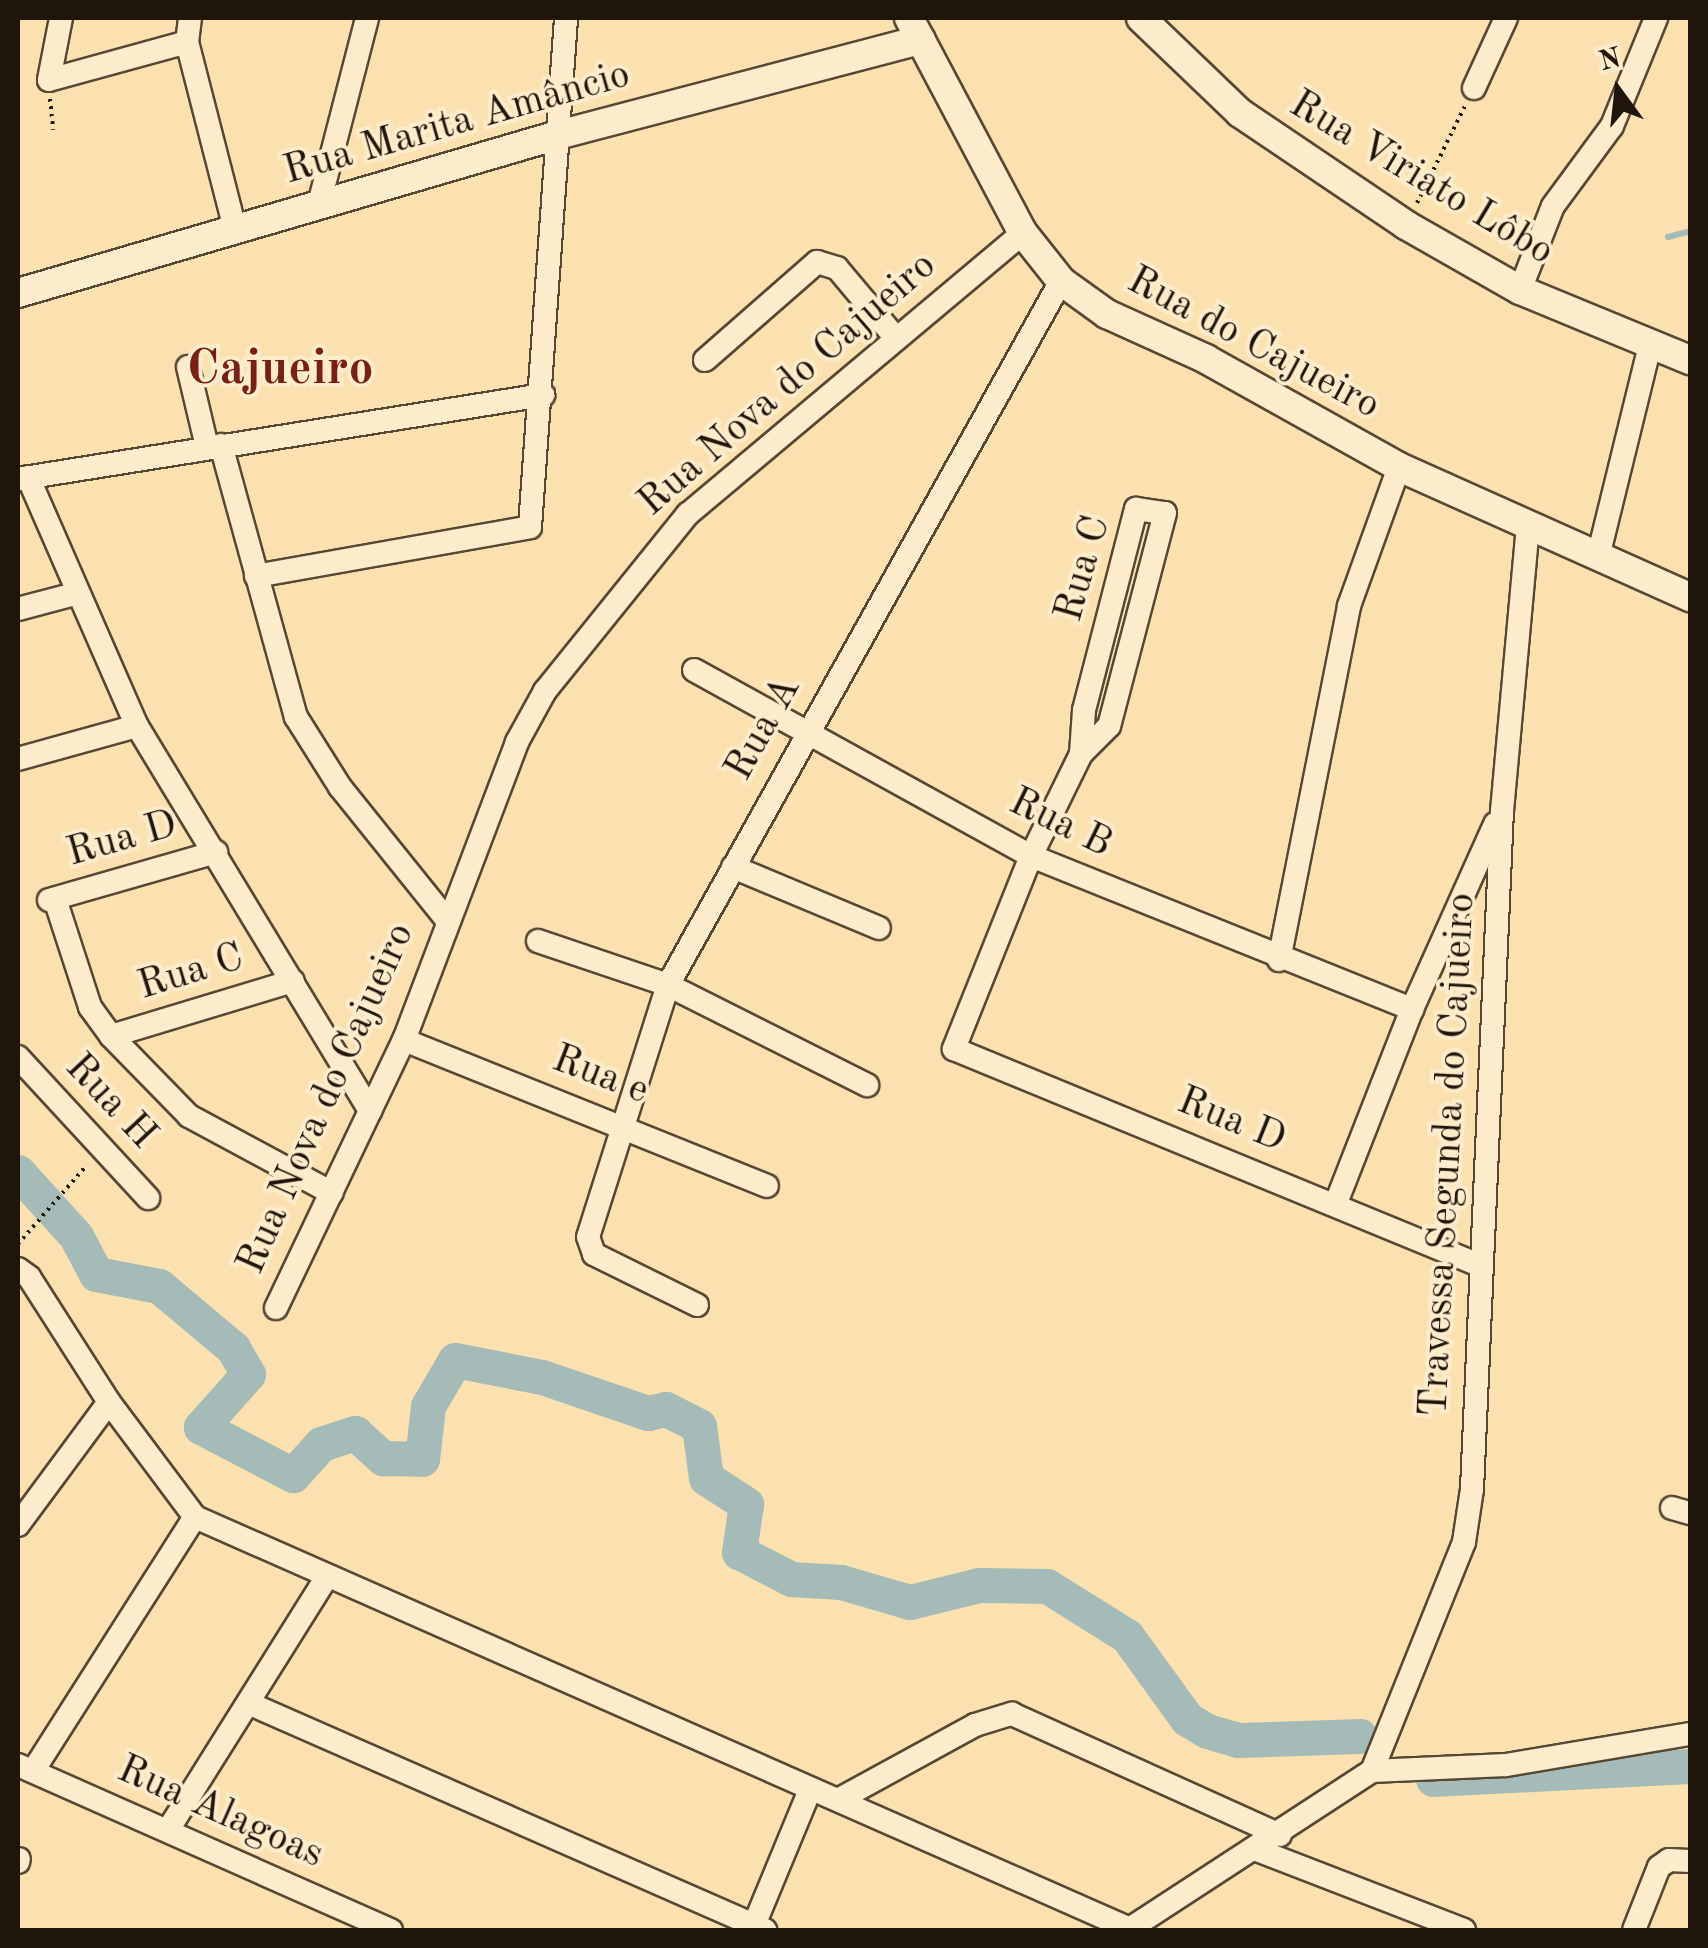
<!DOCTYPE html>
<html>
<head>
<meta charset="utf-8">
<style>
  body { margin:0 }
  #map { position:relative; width:1708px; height:1948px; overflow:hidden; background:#fbe1b0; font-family:"Old Standard TT",serif }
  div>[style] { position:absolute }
  .stream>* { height:6px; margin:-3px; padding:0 3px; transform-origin:3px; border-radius:3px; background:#a4bbb7 }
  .river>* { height:35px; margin:-17.5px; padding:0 17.5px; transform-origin:17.5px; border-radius:17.5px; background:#a4bbb7 }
  .path>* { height:4px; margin-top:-2px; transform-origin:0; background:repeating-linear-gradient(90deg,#20150a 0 2.5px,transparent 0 7.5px) }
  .roads { filter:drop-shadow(2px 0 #574834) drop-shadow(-2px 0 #574834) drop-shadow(0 2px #574834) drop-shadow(0 -2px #574834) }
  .minor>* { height:22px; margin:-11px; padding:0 11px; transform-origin:11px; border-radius:11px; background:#fceccc }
  .tertiary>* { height:28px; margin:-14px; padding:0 14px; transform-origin:14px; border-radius:14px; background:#fceccc }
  span { translate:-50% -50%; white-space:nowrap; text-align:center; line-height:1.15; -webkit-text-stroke:8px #fceccc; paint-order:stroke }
  .street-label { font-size:40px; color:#20150a }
  .district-label { font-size:50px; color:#7a1f14; font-weight:700 }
  .frame { position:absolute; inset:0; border:20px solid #20150a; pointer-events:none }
  .north { position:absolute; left:1568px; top:40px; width:100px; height:100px; -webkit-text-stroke:8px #fceccc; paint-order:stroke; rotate:345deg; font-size:28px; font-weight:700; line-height:40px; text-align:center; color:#20150a }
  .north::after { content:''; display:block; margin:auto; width:35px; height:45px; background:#20150a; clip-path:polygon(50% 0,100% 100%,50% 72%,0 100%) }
</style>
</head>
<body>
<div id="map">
  <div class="stream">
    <i style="left:1668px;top:237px;width:23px;rotate:-15deg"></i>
  </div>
  <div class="river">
    <i style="left:18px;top:1172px;width:86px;rotate:47.8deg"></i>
    <i style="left:76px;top:1236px;width:43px;rotate:62.2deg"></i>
    <i style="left:96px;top:1274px;width:64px;rotate:10.8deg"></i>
    <i style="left:159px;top:1286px;width:97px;rotate:40deg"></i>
    <i style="left:233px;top:1348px;width:30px;rotate:60deg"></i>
    <i style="left:248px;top:1374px;width:71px;rotate:131.6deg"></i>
    <i style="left:201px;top:1427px;width:104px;rotate:27.6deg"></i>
    <i style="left:293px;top:1475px;width:42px;rotate:-47.9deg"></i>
    <i style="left:321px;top:1444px;width:36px;rotate:-18deg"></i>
    <i style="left:355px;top:1433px;width:38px;rotate:42deg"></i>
    <i style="left:383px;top:1458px;width:39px;rotate:1deg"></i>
    <i style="left:422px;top:1459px;width:53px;rotate:-83.5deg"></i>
    <i style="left:428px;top:1406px;width:53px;rotate:-59.6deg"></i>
    <i style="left:455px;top:1360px;width:89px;rotate:11.1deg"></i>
    <i style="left:542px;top:1377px;width:112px;rotate:18.8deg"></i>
    <i style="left:648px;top:1413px;width:18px;rotate:-13deg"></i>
    <i style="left:666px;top:1409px;width:37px;rotate:27deg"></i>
    <i style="left:699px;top:1426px;width:52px;rotate:82.3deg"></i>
    <i style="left:706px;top:1478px;width:48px;rotate:33deg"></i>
    <i style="left:746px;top:1504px;width:49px;rotate:98.3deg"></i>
    <i style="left:739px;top:1552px;width:59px;rotate:27.4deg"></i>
    <i style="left:791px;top:1579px;width:50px;rotate:3.4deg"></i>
    <i style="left:841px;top:1582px;width:72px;rotate:16.2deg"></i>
    <i style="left:910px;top:1602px;width:71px;rotate:-13.8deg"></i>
    <i style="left:979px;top:1585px;width:68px;rotate:0.8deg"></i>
    <i style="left:1047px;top:1586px;width:94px;rotate:32deg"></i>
    <i style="left:1127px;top:1636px;width:102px;rotate:54.1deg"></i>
    <i style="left:1187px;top:1719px;width:23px;rotate:31deg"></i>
    <i style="left:1207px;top:1731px;width:32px;rotate:16deg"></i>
    <i style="left:1238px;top:1740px;width:122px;rotate:-1.9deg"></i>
    <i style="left:1433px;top:1779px;width:257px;rotate:-2.9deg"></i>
  </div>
  <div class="path">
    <i style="left:50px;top:99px;width:31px;rotate:84deg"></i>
    <i style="left:1417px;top:203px;width:110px;rotate:-63.7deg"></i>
    <i style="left:18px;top:1244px;width:105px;rotate:-48.9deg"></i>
  </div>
  <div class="roads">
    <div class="minor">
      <i style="left:61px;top:18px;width:63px;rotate:101deg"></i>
      <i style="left:49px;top:80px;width:143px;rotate:-15.4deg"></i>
      <i style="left:190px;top:18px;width:24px;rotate:97deg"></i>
      <i style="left:187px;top:42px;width:193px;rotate:75.6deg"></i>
      <i style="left:1474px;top:88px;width:77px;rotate:-65.4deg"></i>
      <i style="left:319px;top:204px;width:192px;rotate:-75.5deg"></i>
      <i style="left:1520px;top:290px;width:90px;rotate:-68.6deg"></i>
      <i style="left:1553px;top:206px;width:99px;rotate:-53.6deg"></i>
      <i style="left:1612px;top:126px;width:117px;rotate:-67.8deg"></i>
      <i style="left:705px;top:360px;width:149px;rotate:-41.2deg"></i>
      <i style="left:817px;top:262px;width:21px;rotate:17deg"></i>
      <i style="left:837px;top:268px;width:89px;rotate:50deg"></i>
      <i style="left:188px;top:367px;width:82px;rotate:76.6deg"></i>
      <i style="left:221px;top:445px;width:282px;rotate:74.6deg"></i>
      <i style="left:296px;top:717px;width:83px;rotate:57.8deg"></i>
      <i style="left:340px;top:787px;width:171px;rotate:51.2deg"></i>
      <i style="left:28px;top:477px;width:272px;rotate:66.4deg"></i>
      <i style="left:137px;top:726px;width:450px;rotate:58.8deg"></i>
      <i style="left:18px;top:479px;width:532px;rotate:-9.09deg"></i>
      <i style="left:1598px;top:557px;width:217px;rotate:-76.2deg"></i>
      <i style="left:256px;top:576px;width:278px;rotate:-10.1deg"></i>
      <i style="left:530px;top:527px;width:510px;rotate:-85.95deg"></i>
      <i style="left:18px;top:609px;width:62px;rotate:-14.9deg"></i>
      <i style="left:694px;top:670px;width:385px;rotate:28.9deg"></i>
      <i style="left:1031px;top:856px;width:411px;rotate:21.9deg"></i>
      <i style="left:1081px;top:754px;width:44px;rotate:-86.1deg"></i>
      <i style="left:1084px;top:710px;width:208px;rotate:-75.5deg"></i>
      <i style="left:1136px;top:509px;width:29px;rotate:8deg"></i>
      <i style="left:1165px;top:513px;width:220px;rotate:104.7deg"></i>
      <i style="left:1109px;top:726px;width:40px;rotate:135deg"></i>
      <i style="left:1081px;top:754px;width:114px;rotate:116.1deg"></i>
      <i style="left:1031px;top:856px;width:208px;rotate:111.8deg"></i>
      <i style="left:954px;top:1049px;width:568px;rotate:22.36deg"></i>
      <i style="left:18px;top:759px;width:123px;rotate:-15.5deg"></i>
      <i style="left:733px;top:867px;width:158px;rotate:22.7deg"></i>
      <i style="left:55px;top:899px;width:114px;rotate:72deg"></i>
      <i style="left:90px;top:1007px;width:36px;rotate:54deg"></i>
      <i style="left:111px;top:1036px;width:112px;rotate:45.7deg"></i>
      <i style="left:189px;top:1116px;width:162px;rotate:28.3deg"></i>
      <i style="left:49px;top:900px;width:174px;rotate:-16deg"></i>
      <i style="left:538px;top:941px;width:137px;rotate:18.7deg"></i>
      <i style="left:668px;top:985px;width:223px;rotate:26.7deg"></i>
      <i style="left:1279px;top:960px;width:361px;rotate:-78.8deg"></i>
      <i style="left:1349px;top:606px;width:148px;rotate:-70.2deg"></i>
      <i style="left:111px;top:1036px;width:190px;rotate:-16.8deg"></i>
      <i style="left:404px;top:1040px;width:391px;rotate:21.9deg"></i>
      <i style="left:18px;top:1057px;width:192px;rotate:47.3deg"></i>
      <i style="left:1336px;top:1203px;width:208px;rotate:-68.6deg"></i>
      <i style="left:1412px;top:1009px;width:203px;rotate:-65.8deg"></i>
      <i style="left:18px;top:1269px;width:14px;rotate:36deg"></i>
      <i style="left:29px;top:1277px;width:148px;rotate:57.4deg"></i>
      <i style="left:109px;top:1402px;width:144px;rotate:53.2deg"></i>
      <i style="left:195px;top:1517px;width:1022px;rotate:23.78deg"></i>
      <i style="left:697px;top:1305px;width:115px;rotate:-153.7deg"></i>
      <i style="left:594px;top:1254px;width:18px;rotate:-109deg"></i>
      <i style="left:588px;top:1237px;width:264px;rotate:-72.4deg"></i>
      <i style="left:668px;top:985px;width:806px;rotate:-60.83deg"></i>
      <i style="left:276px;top:1308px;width:297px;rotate:-64.5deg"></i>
      <i style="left:404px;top:1040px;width:319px;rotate:-69.2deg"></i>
      <i style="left:517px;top:742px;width:58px;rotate:-61.2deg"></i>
      <i style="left:545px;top:691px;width:228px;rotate:-51.1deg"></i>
      <i style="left:688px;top:514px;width:437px;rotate:-40deg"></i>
      <i style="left:1672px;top:1508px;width:19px;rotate:16deg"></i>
      <i style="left:18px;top:1525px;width:153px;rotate:-53.5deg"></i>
      <i style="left:248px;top:1703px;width:565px;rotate:23.7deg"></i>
      <i style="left:18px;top:1765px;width:408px;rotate:23.9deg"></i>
      <i style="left:33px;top:1771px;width:301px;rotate:-57.5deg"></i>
      <i style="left:1372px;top:1771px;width:247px;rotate:-68.1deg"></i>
      <i style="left:1464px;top:1542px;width:54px;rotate:-81.4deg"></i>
      <i style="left:1472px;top:1489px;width:679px;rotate:-87.47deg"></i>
      <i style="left:1502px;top:811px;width:287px;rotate:-84.8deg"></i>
      <i style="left:1372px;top:1771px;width:134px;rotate:-2.6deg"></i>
      <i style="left:1506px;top:1765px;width:187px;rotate:-9.6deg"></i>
      <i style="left:838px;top:1800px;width:156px;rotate:-28.7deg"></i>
      <i style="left:975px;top:1725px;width:39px;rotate:-17deg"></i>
      <i style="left:1012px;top:1714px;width:294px;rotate:24.3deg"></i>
      <i style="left:168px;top:1830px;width:295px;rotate:-57.9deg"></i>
      <i style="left:1257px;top:1850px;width:222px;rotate:21.1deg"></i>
      <i style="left:18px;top:1862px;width:3px;rotate:-72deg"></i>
      <i style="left:752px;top:1930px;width:152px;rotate:-67.5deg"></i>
      <i style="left:1128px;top:1930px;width:291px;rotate:-33.1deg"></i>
      <i style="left:1634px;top:1930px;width:68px;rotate:-68.4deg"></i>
      <i style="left:1659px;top:1867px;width:12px;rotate:-35deg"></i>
      <i style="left:1669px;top:1860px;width:21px;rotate:3deg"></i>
    </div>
    <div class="tertiary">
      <i style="left:909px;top:18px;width:243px;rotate:62.1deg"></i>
      <i style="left:1023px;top:233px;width:61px;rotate:51.6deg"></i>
      <i style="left:1061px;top:281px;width:57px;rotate:35.7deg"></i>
      <i style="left:1107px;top:314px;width:109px;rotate:24.4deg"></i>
      <i style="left:1206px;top:359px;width:221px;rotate:29.2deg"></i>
      <i style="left:1399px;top:467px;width:319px;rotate:24.1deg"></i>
      <i style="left:1141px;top:18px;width:137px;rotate:43.8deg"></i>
      <i style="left:1240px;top:113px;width:200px;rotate:34deg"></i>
      <i style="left:1406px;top:225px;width:131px;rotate:29.7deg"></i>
      <i style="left:1520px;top:290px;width:184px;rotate:22.4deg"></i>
      <i style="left:18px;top:293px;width:563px;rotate:-16.31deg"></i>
      <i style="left:558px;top:135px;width:375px;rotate:-14.7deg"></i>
    </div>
  </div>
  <div class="street-label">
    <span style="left:457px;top:124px;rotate:-16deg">Rua Marita Amâncio</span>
    <span style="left:1421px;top:179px;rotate:31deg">Rua Viriato Lôbo</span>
    <span style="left:1253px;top:344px;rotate:28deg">Rua do Cajueiro</span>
    <span style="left:788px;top:385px;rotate:-41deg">Rua Nova do Cajueiro</span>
    <span style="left:1084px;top:569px;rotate:-74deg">Rua C</span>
    <span style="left:764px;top:729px;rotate:-61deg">Rua A</span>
    <span style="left:1060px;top:824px;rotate:26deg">Rua B</span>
    <span style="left:122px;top:840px;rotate:-16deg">Rua D</span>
    <span style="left:191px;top:973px;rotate:-17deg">Rua C</span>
    <span style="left:600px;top:1076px;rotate:21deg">Rua e</span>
    <span style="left:327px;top:1099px;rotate:-66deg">Rua Nova do Cajueiro</span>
    <span style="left:110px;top:1102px;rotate:47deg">Rua H</span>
    <span style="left:1231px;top:1121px;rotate:22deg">Rua D</span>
    <span style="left:1449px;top:1155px;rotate:-87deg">Travessa Segunda do Cajueiro</span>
    <span style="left:220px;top:1813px;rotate:24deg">Rua Alagoas</span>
  </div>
  <div class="district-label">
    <span style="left:280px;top:371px">Cajueiro</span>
  </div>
  <div class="frame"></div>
  <div class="north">N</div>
</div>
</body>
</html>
